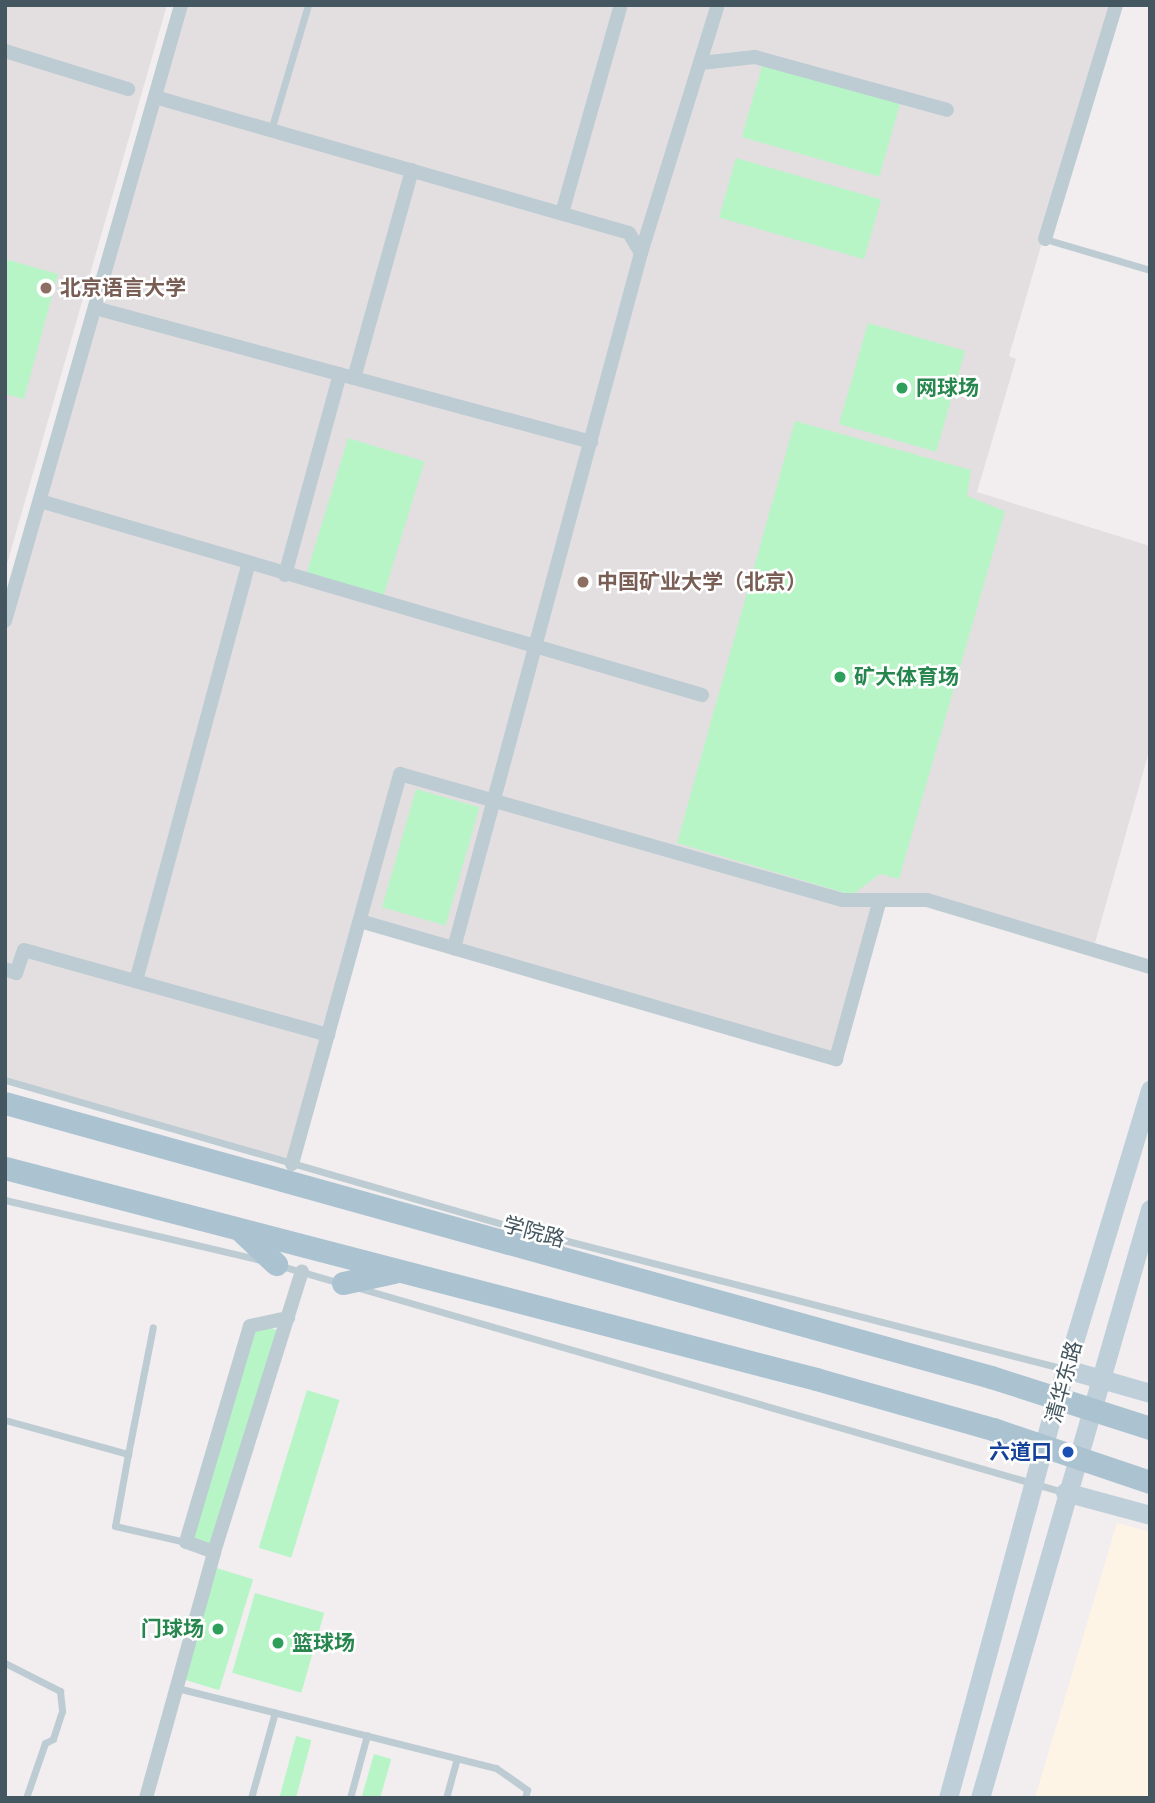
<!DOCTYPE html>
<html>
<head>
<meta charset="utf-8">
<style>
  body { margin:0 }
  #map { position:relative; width:1155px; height:1803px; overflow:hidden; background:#f2eeef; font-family:"DejaVu Sans","Noto Sans SC",sans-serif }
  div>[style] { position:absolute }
  .commercial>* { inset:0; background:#fef4e6 }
  .education>* { inset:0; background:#e3dfe1 }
  .green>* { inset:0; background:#b7f5c7; transform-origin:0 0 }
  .lane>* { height:7px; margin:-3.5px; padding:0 3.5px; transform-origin:3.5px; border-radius:3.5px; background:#bdccd3 }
  .street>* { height:14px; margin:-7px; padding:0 7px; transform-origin:7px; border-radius:7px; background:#bdccd3 }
  .secondary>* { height:19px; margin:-9.5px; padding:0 9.5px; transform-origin:9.5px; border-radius:9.5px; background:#bfcfda }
  .primary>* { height:23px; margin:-11.5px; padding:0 11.5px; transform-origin:11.5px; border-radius:11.5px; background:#abc3d1 }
  .dots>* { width:19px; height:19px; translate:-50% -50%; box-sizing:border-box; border:4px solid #fff; border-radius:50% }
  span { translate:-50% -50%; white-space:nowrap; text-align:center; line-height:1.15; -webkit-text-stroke:5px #fff; paint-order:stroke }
  .education-label { font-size:21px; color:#785e54; font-weight:700 }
  .left { translate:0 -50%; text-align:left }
  .leisure-label { font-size:21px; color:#27864d; font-weight:700 }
  .right { translate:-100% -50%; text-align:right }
  .street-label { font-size:21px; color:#44565f }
  .transit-label { font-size:21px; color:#164399; font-weight:700 }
  .frame { position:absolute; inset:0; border:7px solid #44565f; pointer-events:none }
</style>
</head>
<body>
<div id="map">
  <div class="commercial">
    <i style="clip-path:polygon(1117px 1523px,1150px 1532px,1150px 1798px,1035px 1798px)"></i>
  </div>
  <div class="education">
    <i style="clip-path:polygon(5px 5px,167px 5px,5px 571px)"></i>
    <i style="clip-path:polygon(181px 5px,1111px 5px,1009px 356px,1016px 359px,977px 492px,1150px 546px,1150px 748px,1095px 943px,927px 900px,880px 903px,836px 1059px,360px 922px,292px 1164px,5px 1080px,5px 618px)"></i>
  </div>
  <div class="green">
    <i style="left:763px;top:63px;width:143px;height:77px;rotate:16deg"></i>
    <i style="left:736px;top:158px;width:151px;height:62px;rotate:16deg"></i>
    <i style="clip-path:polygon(5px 259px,58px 274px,24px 399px,5px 394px)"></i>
    <i style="left:868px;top:323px;width:101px;height:105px;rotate:16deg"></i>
    <i style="clip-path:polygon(795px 421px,971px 470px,967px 496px,1005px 511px,899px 879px,880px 874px,852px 895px,677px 843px)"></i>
    <i style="left:348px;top:438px;width:80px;height:141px;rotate:17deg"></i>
    <i style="left:416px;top:789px;width:66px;height:123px;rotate:16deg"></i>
    <i style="left:258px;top:1324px;width:22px;height:226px;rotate:18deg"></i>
    <i style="left:307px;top:1390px;width:34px;height:165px;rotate:17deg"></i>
    <i style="left:213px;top:1567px;width:42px;height:116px;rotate:17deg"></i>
    <i style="left:255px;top:1593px;width:72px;height:83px;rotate:16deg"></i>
    <i style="left:296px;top:1736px;width:16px;height:65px;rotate:15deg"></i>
    <i style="left:374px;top:1754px;width:18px;height:46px;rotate:16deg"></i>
  </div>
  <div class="lane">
    <i style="left:271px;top:130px;width:130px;rotate:-73.5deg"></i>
    <i style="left:1045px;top:239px;width:109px;rotate:16.4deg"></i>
    <i style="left:5px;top:1080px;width:532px;rotate:16.15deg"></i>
    <i style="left:5px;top:1200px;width:262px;rotate:13.2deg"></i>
    <i style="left:548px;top:1236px;width:534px;rotate:14.43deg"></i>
    <i style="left:278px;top:1265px;width:65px;rotate:16.2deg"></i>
    <i style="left:359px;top:1288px;width:733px;rotate:16.16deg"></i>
    <i style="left:5px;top:1420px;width:128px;rotate:15.5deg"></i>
    <i style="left:128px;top:1454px;width:73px;rotate:100.2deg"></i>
    <i style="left:115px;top:1526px;width:73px;rotate:12.7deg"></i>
    <i style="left:128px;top:1454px;width:129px;rotate:-78.9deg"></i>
    <i style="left:5px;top:1663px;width:62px;rotate:27deg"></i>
    <i style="left:60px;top:1691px;width:20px;rotate:84deg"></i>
    <i style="left:62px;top:1711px;width:29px;rotate:108deg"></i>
    <i style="left:53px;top:1739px;width:9px;rotate:153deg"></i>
    <i style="left:45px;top:1743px;width:58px;rotate:109.1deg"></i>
    <i style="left:177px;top:1688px;width:329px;rotate:14.1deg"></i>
    <i style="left:496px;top:1768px;width:38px;rotate:35deg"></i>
    <i style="left:527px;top:1790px;width:8px;rotate:104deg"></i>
    <i style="left:251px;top:1798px;width:89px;rotate:-74.4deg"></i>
    <i style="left:350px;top:1798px;width:65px;rotate:-74.9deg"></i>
    <i style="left:446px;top:1798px;width:41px;rotate:-74.6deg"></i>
  </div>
  <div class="street">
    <i style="left:5px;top:51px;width:129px;rotate:17.2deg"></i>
    <i style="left:701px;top:63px;width:54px;rotate:-6.3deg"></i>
    <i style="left:755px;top:57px;width:199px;rotate:15.4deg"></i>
    <i style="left:155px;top:97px;width:493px;rotate:16deg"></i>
    <i style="left:629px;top:233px;width:23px;rotate:59deg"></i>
    <i style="left:641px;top:253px;width:720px;rotate:105.06deg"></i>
    <i style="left:562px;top:213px;width:216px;rotate:-74.2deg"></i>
    <i style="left:1045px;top:239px;width:245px;rotate:-73.1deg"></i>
    <i style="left:641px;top:253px;width:260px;rotate:-72.8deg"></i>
    <i style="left:95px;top:308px;width:514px;rotate:15.12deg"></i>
    <i style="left:354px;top:378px;width:216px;rotate:-74.4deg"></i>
    <i style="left:40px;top:501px;width:690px;rotate:16.33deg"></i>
    <i style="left:285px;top:575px;width:208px;rotate:-74.7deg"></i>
    <i style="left:5px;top:621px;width:641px;rotate:-74.05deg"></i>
    <i style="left:360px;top:921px;width:496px;rotate:16.2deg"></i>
    <i style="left:836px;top:1059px;width:162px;rotate:-74.6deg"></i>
    <i style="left:5px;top:969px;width:12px;rotate:20deg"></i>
    <i style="left:16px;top:973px;width:24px;rotate:-71deg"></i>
    <i style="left:24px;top:950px;width:316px;rotate:15.6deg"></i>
    <i style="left:136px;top:981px;width:431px;rotate:-74.9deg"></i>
    <i style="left:292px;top:1164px;width:405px;rotate:-74.5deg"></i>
    <i style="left:400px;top:774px;width:460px;rotate:15.9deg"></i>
    <i style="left:842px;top:900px;width:85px"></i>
    <i style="left:927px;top:900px;width:233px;rotate:16.7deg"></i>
    <i style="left:214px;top:1552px;width:30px;rotate:-160deg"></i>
    <i style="left:186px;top:1542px;width:225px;rotate:-73.5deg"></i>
    <i style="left:250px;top:1326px;width:39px;rotate:-12deg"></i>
    <i style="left:146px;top:1798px;width:255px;rotate:-74.5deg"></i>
    <i style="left:214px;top:1552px;width:294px;rotate:-72.6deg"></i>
  </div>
  <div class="secondary">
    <i style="left:1066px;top:1369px;width:87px;rotate:15.9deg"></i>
    <i style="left:1065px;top:1492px;width:88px;rotate:15.1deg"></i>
    <i style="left:948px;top:1798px;width:415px;rotate:-74.8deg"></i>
    <i style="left:1057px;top:1398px;width:322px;rotate:-73.2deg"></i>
    <i style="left:980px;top:1798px;width:613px;rotate:-73.9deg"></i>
  </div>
  <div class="primary">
    <i style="left:5px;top:1103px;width:1023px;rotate:15.53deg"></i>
    <i style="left:991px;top:1377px;width:167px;rotate:17.8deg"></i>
    <i style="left:5px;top:1168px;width:838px;rotate:14.58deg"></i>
    <i style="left:816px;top:1379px;width:184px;rotate:15.8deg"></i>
    <i style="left:993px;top:1429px;width:166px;rotate:18.7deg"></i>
    <i style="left:519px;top:1228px;width:39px;rotate:32deg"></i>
    <i style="left:242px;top:1232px;width:47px;rotate:43.3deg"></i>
    <i style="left:343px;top:1283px;width:52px;rotate:-12.2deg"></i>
  </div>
  <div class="dots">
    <i style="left:46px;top:288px;background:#8d6e63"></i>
    <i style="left:902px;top:388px;background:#2e9e5b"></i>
    <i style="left:583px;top:582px;background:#8d6e63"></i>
    <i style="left:840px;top:677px;background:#2e9e5b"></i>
    <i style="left:1068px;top:1452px;background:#1a4fb4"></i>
    <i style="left:218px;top:1629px;background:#2e9e5b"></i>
    <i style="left:278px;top:1643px;background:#2e9e5b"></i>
  </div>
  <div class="education-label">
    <span class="left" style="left:60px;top:288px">北京语言大学</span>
    <span class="left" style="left:597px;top:582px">中国矿业大学（北京）</span>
  </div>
  <div class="leisure-label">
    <span class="left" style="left:916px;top:388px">网球场</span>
    <span class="left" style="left:854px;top:677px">矿大体育场</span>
    <span class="right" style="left:204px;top:1629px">门球场</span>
    <span class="left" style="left:292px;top:1643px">篮球场</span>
  </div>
  <div class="street-label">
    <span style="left:534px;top:1232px;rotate:15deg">学院路</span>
    <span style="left:1064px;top:1382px;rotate:-75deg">清华东路</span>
  </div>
  <div class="transit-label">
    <span class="right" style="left:1052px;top:1452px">六道口</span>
  </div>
  <div class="frame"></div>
</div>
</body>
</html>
